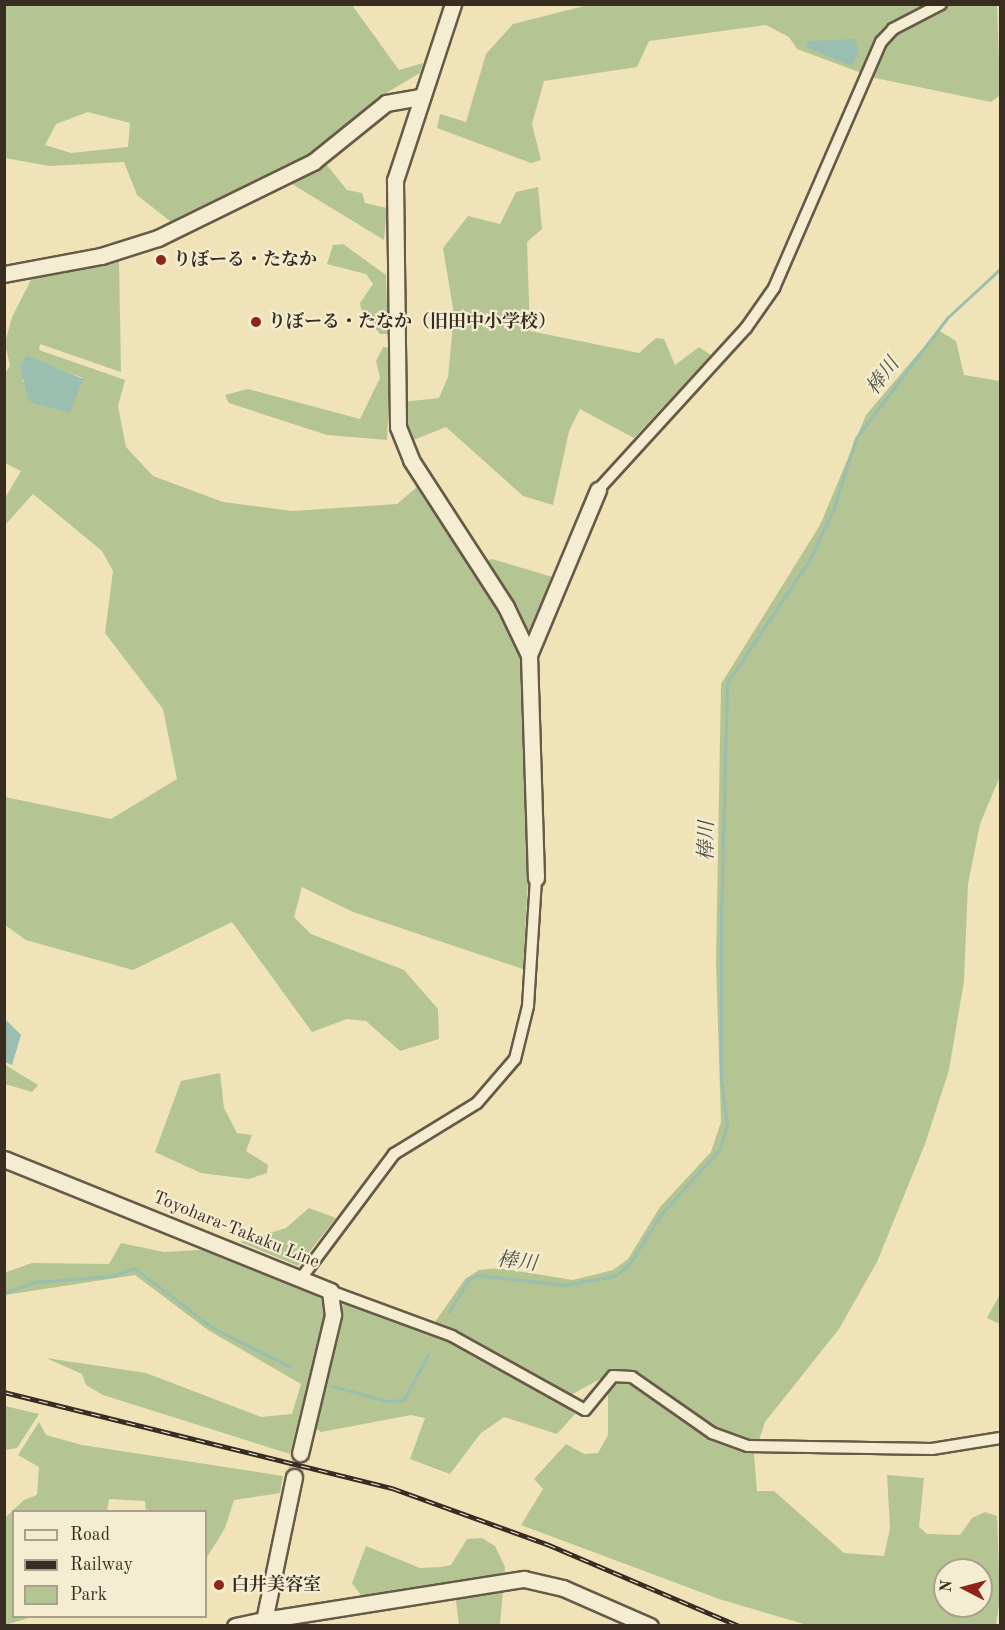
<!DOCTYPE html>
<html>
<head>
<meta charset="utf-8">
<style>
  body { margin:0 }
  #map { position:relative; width:1005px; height:1630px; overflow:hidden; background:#f0e3b8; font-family:"Old Standard TT","Noto Serif JP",serif }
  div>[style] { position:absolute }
  .green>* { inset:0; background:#b4c593 }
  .water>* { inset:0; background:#9abeaf }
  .stream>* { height:3px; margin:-1.5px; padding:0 1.5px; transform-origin:1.5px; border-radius:1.5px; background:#9abeaf }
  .secondary-tunnel>* { height:15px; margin-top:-7.5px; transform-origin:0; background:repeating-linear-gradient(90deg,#cbbf9a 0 15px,transparent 0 23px) }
  .roads { filter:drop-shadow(2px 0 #675a48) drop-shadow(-2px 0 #675a48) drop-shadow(0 2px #675a48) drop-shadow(0 -2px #675a48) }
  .street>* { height:10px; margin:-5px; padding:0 5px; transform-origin:5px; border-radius:5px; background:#f5edd1 }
  .secondary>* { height:15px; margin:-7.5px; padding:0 7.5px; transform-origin:7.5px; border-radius:7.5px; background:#f5edd1 }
  .rail>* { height:5px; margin-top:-2.5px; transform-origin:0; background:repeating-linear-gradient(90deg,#f5edd1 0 9px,#392d22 0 18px); box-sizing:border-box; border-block:2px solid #392d22 }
  .dots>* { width:16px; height:16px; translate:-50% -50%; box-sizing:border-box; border:3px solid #f5edd1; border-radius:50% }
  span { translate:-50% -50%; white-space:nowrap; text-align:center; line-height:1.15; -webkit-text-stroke:4.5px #f5edd1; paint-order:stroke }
  .poi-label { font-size:18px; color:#392d22; font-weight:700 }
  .left { translate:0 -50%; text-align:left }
  .street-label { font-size:18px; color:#392d22 }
  .water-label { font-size:20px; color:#515145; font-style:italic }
  .frame { position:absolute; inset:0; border:6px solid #392d22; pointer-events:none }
  .legend { position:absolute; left:12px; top:1510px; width:195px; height:108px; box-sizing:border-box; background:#f5edd1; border:2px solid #aaa08b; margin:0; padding:8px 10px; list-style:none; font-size:18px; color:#392d22 }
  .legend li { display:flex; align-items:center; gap:12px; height:30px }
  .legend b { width:30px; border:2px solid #aaa08b }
  .north { position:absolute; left:933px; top:1558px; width:60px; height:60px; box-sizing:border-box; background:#f5edd1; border:2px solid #aaa08b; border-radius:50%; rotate:276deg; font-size:16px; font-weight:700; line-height:24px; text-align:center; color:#392d22 }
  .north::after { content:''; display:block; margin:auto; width:21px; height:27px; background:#8f2418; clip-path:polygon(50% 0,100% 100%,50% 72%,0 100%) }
</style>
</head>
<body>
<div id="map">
  <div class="green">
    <i style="clip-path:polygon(997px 4px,1000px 95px,991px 102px,875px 78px,797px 49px,789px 37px,766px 25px,649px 41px,637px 67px,544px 81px,532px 124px,541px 160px,531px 163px,437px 128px,440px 114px,466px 122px,486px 54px,513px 24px,588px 5px)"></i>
    <i style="clip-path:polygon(evenodd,352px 5px,399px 70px,423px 63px,420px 73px,381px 96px,310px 156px,171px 222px,137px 195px,124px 162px,49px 166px,5px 158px,4px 6px,352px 5px,88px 112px,130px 123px,128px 147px,71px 153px,45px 145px,56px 124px,88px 112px)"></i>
    <i style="clip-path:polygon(326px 164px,347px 190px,362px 193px,365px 203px,387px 208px,384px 240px,292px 184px)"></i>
    <i style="clip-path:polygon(538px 187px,542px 229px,527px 242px,530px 331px,639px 353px,656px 338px,664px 339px,675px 365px,699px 347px,711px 355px,634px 438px,580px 409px,569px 431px,553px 505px,523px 496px,446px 427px,411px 441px,403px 429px,402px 402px,439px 398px,448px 377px,454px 314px,443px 248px,468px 216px,500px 224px,516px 192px)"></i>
    <i style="clip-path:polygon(343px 244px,386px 275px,388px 334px,380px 334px,362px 313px,360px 303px,373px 284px,366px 274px,327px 264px,333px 245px)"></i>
    <i style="clip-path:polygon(evenodd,119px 259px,121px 372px,40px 344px,39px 350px,125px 380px,118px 406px,126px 447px,153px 476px,223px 502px,292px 511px,397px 504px,417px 487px,504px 616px,522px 662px,530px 845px,523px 969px,353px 912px,302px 887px,294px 917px,311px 934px,404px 970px,438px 1009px,439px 1039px,400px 1051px,366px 1021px,347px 1019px,312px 1032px,232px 922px,133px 970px,26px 940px,5px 925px,5px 797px,111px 819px,177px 779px,163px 709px,105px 633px,113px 571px,102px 551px,33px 494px,5px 525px,5px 498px,21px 471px,5px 463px,5px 373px,10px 366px,5px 343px,12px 317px,33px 276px,119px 259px,27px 355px,43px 363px,83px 378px,23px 382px,27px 355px)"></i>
    <i style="clip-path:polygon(evenodd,938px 330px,956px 341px,964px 375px,1000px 381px,1000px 776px,980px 824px,968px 884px,964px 981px,949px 1070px,925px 1144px,877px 1262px,839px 1329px,765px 1422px,754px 1455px,757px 1491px,774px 1491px,844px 1553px,884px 1556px,890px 1528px,887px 1475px,924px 1478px,919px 1527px,927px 1534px,960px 1535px,972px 1518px,985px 1512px,997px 1516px,1000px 1598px,996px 1625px,807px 1625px,719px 1599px,521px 1525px,543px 1489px,534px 1479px,566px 1444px,584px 1454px,598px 1453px,608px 1435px,608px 1394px,600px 1379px,569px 1396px,566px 1407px,575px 1414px,557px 1434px,504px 1417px,480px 1434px,450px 1474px,410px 1459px,425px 1418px,411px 1415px,321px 1432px,312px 1426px,342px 1305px,352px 1301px,428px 1332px,465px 1279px,479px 1270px,499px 1268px,573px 1280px,613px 1270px,628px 1259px,660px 1207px,711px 1152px,721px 1122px,716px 962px,721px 684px,820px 525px,866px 415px,938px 330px,945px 1570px,981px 1570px,981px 1606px,945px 1606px,945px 1570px)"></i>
    <i style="clip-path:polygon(383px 347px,391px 348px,387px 440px,327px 435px,229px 403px,225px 395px,248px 389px,360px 419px,380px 378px,376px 361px)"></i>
    <i style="clip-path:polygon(492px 559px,556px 578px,530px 632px,484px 562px)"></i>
    <i style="clip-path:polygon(4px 1064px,7px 1066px,38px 1085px,32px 1092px,5px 1084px)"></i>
    <i style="clip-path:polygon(220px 1073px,224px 1108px,237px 1133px,252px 1135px,246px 1151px,268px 1165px,267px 1173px,249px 1179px,201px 1173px,155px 1152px,181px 1081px)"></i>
    <i style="clip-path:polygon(309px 1208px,336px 1218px,298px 1266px,240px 1242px,286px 1228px)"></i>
    <i style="clip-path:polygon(121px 1243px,164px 1252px,215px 1249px,322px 1299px,324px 1318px,290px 1454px,103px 1395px,86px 1385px,82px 1374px,46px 1358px,146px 1373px,261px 1417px,292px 1414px,301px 1384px,208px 1330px,135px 1275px,5px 1295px,4px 1273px,32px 1263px,109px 1264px)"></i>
    <i style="clip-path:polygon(1000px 1294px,1000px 1324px,987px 1318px)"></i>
    <i style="clip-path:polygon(5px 1406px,39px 1414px,17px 1448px,5px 1450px)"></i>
    <i style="clip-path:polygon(39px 1422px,46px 1435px,82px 1445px,283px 1476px,280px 1493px,234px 1500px,225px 1528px,206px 1559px,206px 1512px,146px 1511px,145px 1501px,109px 1499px,107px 1511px,14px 1512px,14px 1616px,32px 1617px,5px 1625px,5px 1518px,24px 1500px,37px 1495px,39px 1467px,18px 1455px)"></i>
    <i style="clip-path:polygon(482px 1538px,495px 1546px,505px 1567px,500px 1625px,459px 1625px,454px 1585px,364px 1599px,352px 1583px,366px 1546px,420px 1568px,441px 1567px,451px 1565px,467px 1539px)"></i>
  </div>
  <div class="water">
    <i style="clip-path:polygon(855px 39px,859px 52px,852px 66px,806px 47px,809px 41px)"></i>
    <i style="clip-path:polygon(27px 355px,83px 379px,70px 413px,29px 402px,20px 366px)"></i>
    <i style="clip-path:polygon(5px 1019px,21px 1035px,12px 1065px,5px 1062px)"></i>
  </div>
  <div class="stream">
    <i style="left:4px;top:1293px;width:32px;rotate:-20deg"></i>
    <i style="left:34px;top:1282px;width:78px;rotate:-4.4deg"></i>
    <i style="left:112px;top:1276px;width:23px;rotate:-20deg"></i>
    <i style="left:134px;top:1268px;width:99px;rotate:37.2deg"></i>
    <i style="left:213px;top:1328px;width:87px;rotate:26.6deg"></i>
    <i style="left:449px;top:1312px;width:37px;rotate:-59deg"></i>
    <i style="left:468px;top:1280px;width:11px;rotate:-27deg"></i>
    <i style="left:478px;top:1275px;width:88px;rotate:6.6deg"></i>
    <i style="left:565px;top:1285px;width:50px;rotate:-10.4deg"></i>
    <i style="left:614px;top:1276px;width:17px;rotate:-36deg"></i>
    <i style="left:628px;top:1266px;width:63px;rotate:-57.3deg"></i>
    <i style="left:662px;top:1213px;width:86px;rotate:-47.8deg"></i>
    <i style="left:720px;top:1149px;width:25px;rotate:-74deg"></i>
    <i style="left:727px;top:1125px;width:47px;rotate:-97.3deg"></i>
    <i style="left:721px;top:1078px;width:163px;rotate:-90deg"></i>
    <i style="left:721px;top:915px;width:232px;rotate:-88.5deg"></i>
    <i style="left:727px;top:683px;width:149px;rotate:-56.2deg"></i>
    <i style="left:810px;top:559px;width:57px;rotate:-65.2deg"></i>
    <i style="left:834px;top:507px;width:72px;rotate:-72.3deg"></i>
    <i style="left:856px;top:438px;width:151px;rotate:-52.8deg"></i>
    <i style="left:947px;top:318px;width:72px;rotate:-42.8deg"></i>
    <i style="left:332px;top:1386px;width:57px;rotate:15.3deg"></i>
    <i style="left:387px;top:1401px;width:17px;rotate:-3deg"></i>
    <i style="left:404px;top:1400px;width:52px;rotate:-62.4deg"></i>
  </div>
  <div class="secondary-tunnel">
    <i style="left:294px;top:1477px;width:25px;rotate:-76deg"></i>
  </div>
  <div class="roads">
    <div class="street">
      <i style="left:598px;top:490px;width:219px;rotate:-47.6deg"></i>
      <i style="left:746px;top:328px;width:49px;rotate:-55deg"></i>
      <i style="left:774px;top:288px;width:268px;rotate:-66.5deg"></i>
      <i style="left:881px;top:42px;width:18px;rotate:-47deg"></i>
      <i style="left:893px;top:29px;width:54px;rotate:-27.5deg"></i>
      <i style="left:302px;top:1277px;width:154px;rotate:-53.2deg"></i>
      <i style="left:394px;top:1154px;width:97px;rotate:-31.6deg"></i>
      <i style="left:477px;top:1103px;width:58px;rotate:-49.2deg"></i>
      <i style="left:515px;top:1059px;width:55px;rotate:-76.2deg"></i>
      <i style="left:528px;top:1006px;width:128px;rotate:-86.4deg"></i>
      <i style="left:330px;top:1291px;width:130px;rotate:20.2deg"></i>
      <i style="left:452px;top:1336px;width:152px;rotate:29.1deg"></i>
      <i style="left:585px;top:1410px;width:44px;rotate:-50.5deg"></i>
      <i style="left:613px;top:1376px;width:19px;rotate:3deg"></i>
      <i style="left:632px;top:1377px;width:98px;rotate:35deg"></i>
      <i style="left:712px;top:1433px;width:38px;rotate:20deg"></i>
      <i style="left:748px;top:1446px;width:184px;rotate:0.9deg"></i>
      <i style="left:932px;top:1449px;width:69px;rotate:-9.2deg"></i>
    </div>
    <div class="secondary">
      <i style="left:453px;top:4px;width:185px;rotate:108.2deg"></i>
      <i style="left:395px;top:180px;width:247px;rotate:89.3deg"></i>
      <i style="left:398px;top:427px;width:35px;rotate:68deg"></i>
      <i style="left:411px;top:460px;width:175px;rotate:57.1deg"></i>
      <i style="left:506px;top:607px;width:53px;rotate:64.4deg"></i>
      <i style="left:529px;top:655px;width:223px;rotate:88.2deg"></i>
      <i style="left:4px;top:274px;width:99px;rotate:-10.5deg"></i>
      <i style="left:101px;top:256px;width:60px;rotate:-17.5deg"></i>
      <i style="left:158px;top:238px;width:173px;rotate:-26.1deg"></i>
      <i style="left:313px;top:162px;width:94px;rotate:-38.9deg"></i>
      <i style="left:386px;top:103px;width:36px;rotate:-10deg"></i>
      <i style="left:529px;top:655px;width:179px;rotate:-67.3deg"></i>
      <i style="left:4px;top:1159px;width:352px;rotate:22deg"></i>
      <i style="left:330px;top:1291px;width:24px;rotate:83deg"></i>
      <i style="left:333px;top:1315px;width:142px;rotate:103.4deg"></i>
      <i style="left:294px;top:1477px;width:146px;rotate:101.8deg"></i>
      <i style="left:264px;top:1620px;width:263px;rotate:-9deg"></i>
      <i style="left:524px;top:1579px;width:40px;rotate:13deg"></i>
      <i style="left:563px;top:1588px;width:95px;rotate:23.6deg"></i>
      <i style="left:235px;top:1626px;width:30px;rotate:-12deg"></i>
    </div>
  </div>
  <div class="rail">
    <i style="left:4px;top:1392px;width:400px;rotate:13.9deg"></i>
    <i style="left:392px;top:1488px;width:165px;rotate:19.9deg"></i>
    <i style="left:547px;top:1544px;width:209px;rotate:23.1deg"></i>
  </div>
  <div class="dots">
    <i style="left:161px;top:260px;background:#8f2418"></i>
    <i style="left:256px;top:322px;background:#8f2418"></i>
    <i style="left:219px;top:1585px;background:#8f2418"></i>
  </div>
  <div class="poi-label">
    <span class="left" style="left:173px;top:260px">りぼーる・たなか</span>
    <span class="left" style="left:268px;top:322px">りぼーる・たなか（旧田中小学校）</span>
    <span class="left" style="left:231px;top:1585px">白井美容室</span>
  </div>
  <div class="street-label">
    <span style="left:236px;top:1230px;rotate:22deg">Toyohara-Takaku Line</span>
  </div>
  <div class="water-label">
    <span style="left:884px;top:377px;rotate:-53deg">棒川</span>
    <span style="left:708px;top:841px;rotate:-89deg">棒川</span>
    <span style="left:517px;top:1263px;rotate:7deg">棒川</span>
  </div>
  <div class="frame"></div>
  <ul class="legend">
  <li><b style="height:8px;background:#f5edd1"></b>Road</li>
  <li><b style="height:8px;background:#392d22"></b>Railway</li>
  <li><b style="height:16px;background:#b4c593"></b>Park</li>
  </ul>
  <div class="north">N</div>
</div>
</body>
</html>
